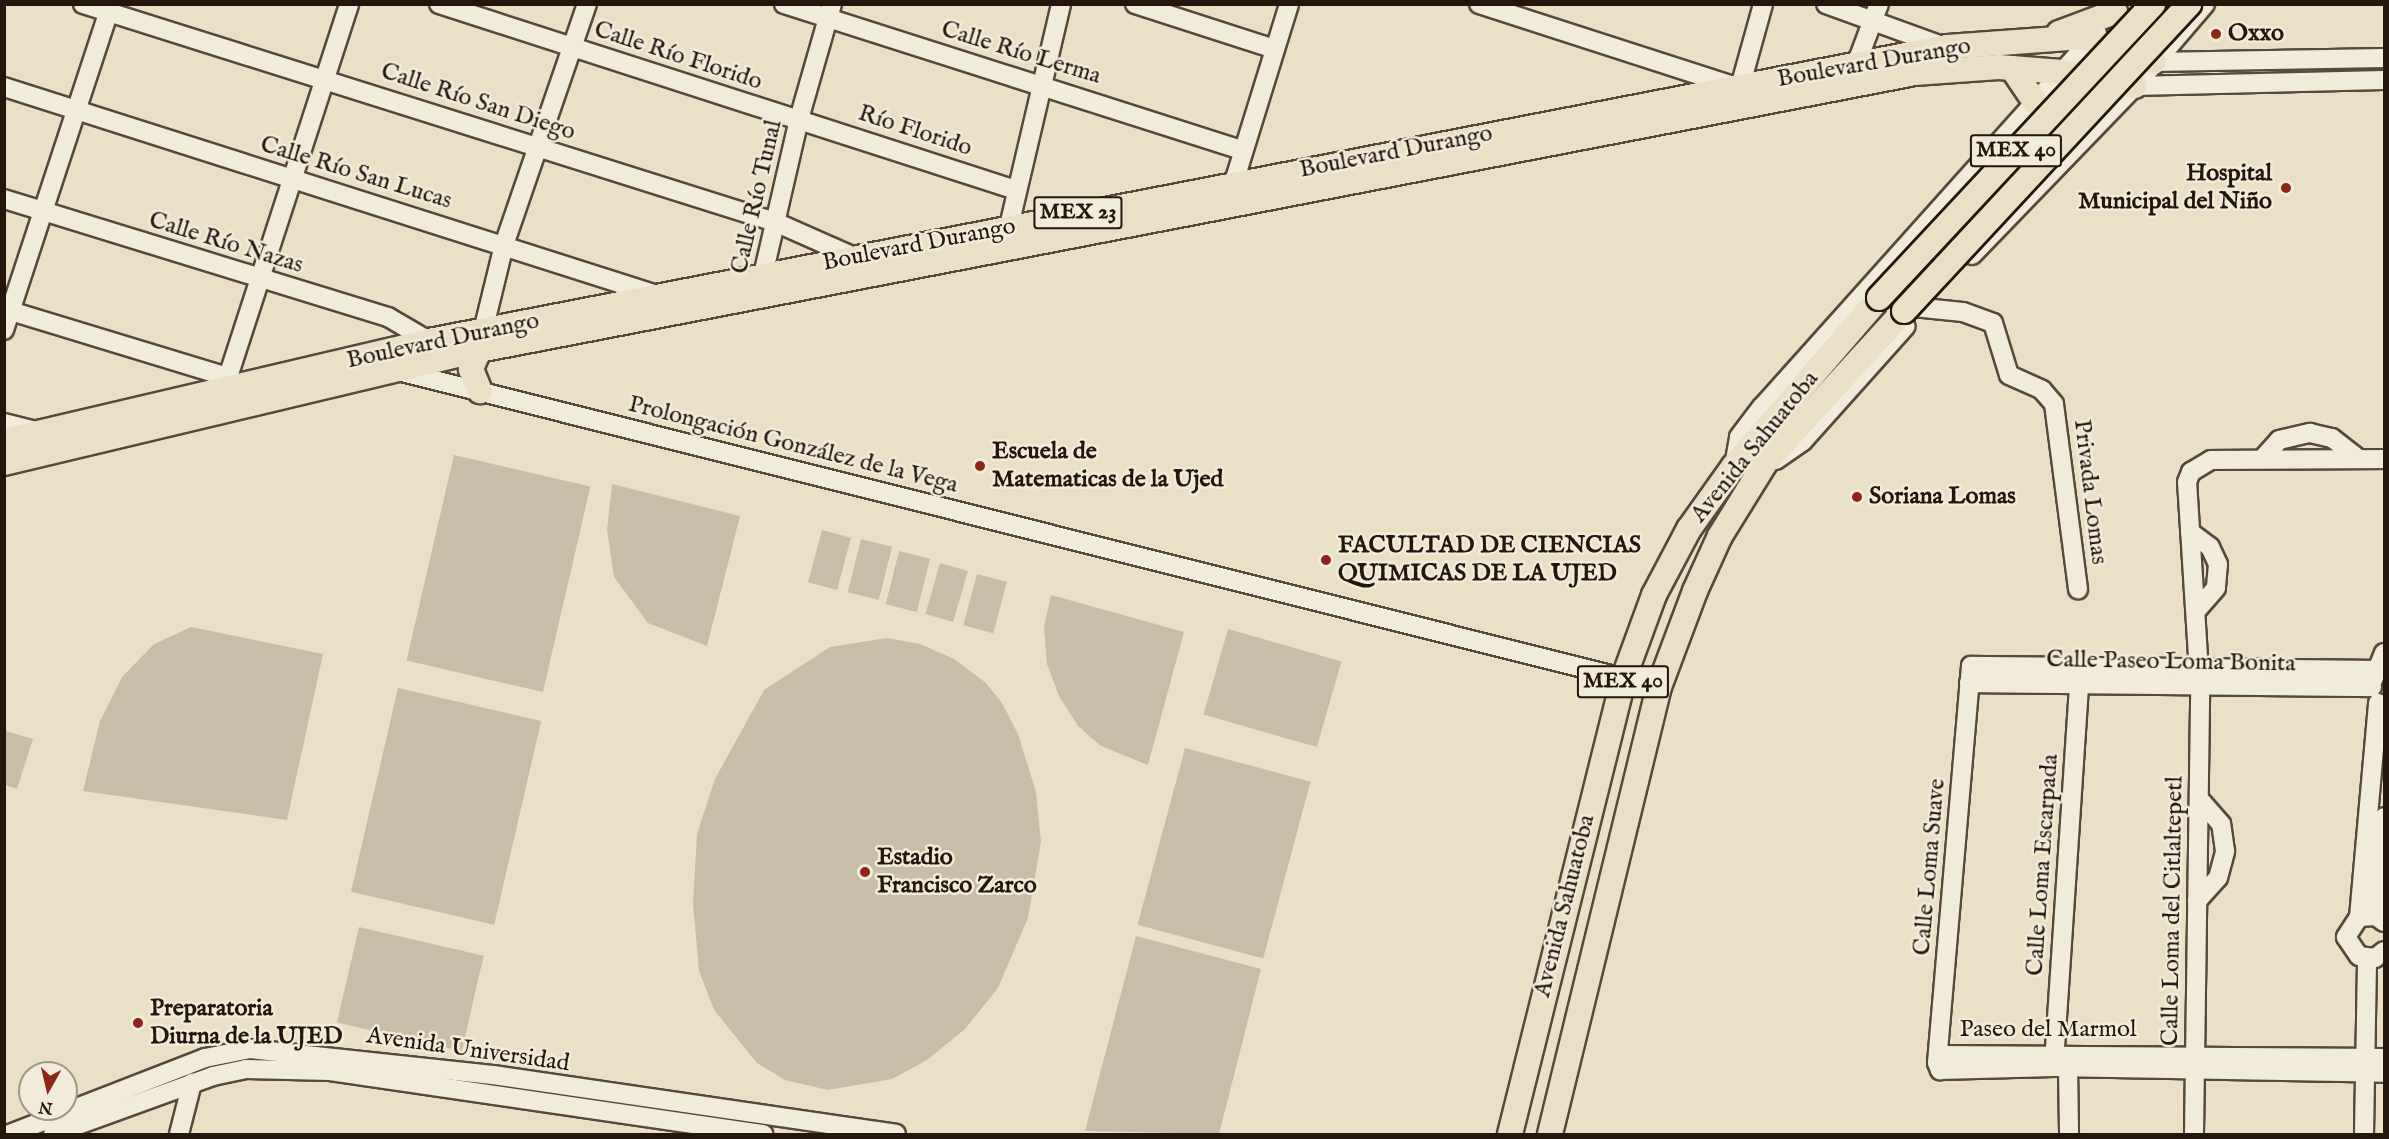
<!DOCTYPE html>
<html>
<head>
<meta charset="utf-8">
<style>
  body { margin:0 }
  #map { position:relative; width:2389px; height:1139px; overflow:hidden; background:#eae0c6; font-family:"IM FELL English",serif }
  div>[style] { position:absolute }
  .green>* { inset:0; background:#c8bea7; transform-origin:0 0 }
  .roads { filter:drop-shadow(2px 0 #56483b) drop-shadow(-2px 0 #56483b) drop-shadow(0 2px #56483b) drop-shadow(0 -2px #56483b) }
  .minor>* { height:18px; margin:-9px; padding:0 9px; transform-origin:9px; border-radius:9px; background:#f1ebda }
  .major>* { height:24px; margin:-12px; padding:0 12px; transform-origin:12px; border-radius:12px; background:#eae0c6 }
  .bridges { filter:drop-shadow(2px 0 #24160d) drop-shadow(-2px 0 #24160d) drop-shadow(0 2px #24160d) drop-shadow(0 -2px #24160d) }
  .major-bridge>* { height:24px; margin:-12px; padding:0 12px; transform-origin:12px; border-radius:12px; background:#eae0c6 }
  .dots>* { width:16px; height:16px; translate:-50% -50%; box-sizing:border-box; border:3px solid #f1ebda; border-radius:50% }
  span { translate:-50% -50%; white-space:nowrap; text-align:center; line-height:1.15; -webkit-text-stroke:5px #f1ebda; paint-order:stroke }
  .shield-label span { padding:2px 4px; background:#f1ebda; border:2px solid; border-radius:4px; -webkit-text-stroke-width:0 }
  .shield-label { font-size:22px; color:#24160d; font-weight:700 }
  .poi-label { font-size:24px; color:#24160d; font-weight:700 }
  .left { translate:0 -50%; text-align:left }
  .right { translate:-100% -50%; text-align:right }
  .street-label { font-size:24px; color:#24160d }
  .frame { position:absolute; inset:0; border:6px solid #24160d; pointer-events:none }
  .north { position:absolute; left:18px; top:1061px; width:60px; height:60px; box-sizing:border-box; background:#f1ebda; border:2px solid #9f9688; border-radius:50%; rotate:188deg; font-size:16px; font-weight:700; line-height:24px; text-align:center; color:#24160d }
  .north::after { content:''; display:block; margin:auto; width:21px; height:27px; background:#8f2418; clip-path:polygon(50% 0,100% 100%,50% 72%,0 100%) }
</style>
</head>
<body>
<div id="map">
  <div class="green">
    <i style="left:454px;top:455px;width:140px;height:211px;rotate:13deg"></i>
    <i style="clip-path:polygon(612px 484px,740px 516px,707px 646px,648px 623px,614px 577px,607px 530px)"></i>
    <i style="left:822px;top:530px;width:30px;height:54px;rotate:15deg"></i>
    <i style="left:861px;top:539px;width:32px;height:55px;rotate:14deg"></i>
    <i style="left:899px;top:551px;width:32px;height:55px;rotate:14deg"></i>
    <i style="left:940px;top:563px;width:29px;height:53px;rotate:16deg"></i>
    <i style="left:977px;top:574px;width:31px;height:53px;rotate:15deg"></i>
    <i style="clip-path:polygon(1051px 595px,1184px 632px,1148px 765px,1101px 746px,1078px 726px,1059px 696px,1047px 664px,1044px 627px)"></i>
    <i style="clip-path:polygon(191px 627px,323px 654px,287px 820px,83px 791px,100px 721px,122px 677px,154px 644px)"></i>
    <i style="left:1228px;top:629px;width:118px;height:89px;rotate:16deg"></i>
    <i style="clip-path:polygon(887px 638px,920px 644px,954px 659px,986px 683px,1002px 703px,1018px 734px,1036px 792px,1041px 842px,1028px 918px,998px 988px,965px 1029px,927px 1060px,892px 1079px,828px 1090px,785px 1080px,757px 1063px,714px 1010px,699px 971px,693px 903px,697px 834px,715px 779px,764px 690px,830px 647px)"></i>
    <i style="left:398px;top:688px;width:147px;height:209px;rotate:13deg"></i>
    <i style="clip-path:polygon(6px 731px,33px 739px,17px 789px,5px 785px)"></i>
    <i style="left:1185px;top:748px;width:130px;height:183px;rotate:15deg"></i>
    <i style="left:359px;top:927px;width:128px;height:98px;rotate:13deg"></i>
    <i style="clip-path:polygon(1136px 936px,1261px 969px,1219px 1134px,1085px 1131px)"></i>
  </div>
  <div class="roads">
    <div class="minor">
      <i style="left:83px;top:4px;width:726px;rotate:17.49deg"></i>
      <i style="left:775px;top:222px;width:86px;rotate:23.9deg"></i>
      <i style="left:439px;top:4px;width:606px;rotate:17.87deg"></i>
      <i style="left:784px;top:4px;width:481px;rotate:17.7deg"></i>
      <i style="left:1135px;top:4px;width:146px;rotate:17.9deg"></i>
      <i style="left:1479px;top:4px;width:273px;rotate:17.9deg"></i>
      <i style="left:1826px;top:4px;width:127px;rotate:19.9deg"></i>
      <i style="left:2154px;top:62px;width:230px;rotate:-1deg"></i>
      <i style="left:1853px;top:73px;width:74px;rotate:-69.4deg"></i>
      <i style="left:2135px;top:86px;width:249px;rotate:-1.4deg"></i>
      <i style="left:4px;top:87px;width:688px;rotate:17.67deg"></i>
      <i style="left:1737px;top:98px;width:98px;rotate:-74.5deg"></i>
      <i style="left:1230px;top:195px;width:200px;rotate:-72.8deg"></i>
      <i style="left:4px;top:199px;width:402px;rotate:17.1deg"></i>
      <i style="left:388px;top:317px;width:48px;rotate:30.3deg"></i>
      <i style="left:1006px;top:239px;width:241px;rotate:-76.8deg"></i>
      <i style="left:1972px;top:255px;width:235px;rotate:-46deg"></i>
      <i style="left:2135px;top:86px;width:108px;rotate:-49.5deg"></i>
      <i style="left:1873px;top:287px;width:28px;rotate:41deg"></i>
      <i style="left:1894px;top:305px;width:69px;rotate:5.8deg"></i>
      <i style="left:1963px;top:312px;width:32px;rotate:20deg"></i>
      <i style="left:1993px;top:323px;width:54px;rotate:72.9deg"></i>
      <i style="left:2009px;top:375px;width:36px;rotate:24deg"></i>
      <i style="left:2042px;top:390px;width:18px;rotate:49deg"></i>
      <i style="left:2054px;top:404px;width:187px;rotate:82.6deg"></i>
      <i style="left:760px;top:288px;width:173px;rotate:-77deg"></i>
      <i style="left:799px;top:119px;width:120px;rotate:-74deg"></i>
      <i style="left:4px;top:309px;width:234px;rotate:16.9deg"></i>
      <i style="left:228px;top:377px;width:11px;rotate:75deg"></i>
      <i style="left:4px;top:330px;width:343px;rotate:-71.8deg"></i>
      <i style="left:483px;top:331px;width:89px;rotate:-76.3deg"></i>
      <i style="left:504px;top:245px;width:255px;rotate:-71deg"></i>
      <i style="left:398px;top:371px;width:1300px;rotate:14.07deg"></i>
      <i style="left:228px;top:377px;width:392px;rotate:-72deg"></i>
      <i style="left:4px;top:423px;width:37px;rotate:14deg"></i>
      <i style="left:2263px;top:458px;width:24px;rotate:-48deg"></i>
      <i style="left:2279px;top:440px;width:32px;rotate:-13deg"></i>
      <i style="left:2310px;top:433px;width:23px;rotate:13deg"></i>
      <i style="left:2332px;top:438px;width:31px;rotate:38deg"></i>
      <i style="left:1776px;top:460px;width:33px;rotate:-35deg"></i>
      <i style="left:1803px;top:441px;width:154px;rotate:-48.2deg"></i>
      <i style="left:1734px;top:466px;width:29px;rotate:-80deg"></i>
      <i style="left:1739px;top:437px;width:38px;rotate:-53deg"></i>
      <i style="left:1762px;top:407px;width:502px;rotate:-48.15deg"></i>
      <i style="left:2190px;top:532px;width:25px;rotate:37deg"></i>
      <i style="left:2210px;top:547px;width:19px;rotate:65deg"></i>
      <i style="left:2218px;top:564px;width:24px;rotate:95deg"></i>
      <i style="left:2216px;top:588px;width:28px;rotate:131deg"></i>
      <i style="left:2374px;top:670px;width:403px;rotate:-179.4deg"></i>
      <i style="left:1971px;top:666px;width:398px;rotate:94.9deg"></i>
      <i style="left:1937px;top:1063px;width:8px;rotate:67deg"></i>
      <i style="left:1940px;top:1070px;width:114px;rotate:-1.5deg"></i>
      <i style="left:2054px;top:1067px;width:330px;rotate:1deg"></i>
      <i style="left:2373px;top:680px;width:29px;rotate:-68deg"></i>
      <i style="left:1969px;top:683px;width:403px;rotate:0.6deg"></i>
      <i style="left:2197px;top:901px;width:31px;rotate:-48deg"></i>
      <i style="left:2218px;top:878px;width:28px;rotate:-75deg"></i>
      <i style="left:2225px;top:851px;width:27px;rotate:-98deg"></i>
      <i style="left:2221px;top:824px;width:32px;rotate:-131deg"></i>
      <i style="left:2376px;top:916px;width:99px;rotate:-85.4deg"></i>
      <i style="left:2359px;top:917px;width:215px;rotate:-84.9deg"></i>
      <i style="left:2384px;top:922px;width:10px;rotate:-143deg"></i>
      <i style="left:2376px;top:916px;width:17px;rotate:177deg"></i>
      <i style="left:2359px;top:917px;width:24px;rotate:123deg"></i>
      <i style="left:2346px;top:937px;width:23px;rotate:56deg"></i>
      <i style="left:2359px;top:956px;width:16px;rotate:7deg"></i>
      <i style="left:2375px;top:958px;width:11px;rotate:-38deg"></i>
      <i style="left:1938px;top:1055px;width:446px;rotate:0.4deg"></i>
      <i style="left:2054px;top:1063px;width:389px;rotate:-86.2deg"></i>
      <i style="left:2068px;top:1067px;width:67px;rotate:89.1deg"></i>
      <i style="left:10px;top:1134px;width:209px;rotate:-21.3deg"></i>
      <i style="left:205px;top:1058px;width:46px;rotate:-11.3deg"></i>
      <i style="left:250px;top:1049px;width:244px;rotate:6.1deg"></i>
      <i style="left:493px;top:1075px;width:407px;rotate:8.3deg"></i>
      <i style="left:53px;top:1134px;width:170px;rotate:-19.9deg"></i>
      <i style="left:213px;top:1076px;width:34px;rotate:-12deg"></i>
      <i style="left:246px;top:1069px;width:84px;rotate:1.4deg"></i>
      <i style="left:330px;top:1071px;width:438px;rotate:8.3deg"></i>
      <i style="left:179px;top:1134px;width:53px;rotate:-75.7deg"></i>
      <i style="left:2194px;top:1134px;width:446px;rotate:-89.2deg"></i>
      <i style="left:2200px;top:688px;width:206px;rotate:-93.6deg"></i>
      <i style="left:2187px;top:482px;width:11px;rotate:-68deg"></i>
      <i style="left:2191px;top:472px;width:23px;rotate:-31deg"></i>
      <i style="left:2211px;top:460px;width:173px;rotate:-0.3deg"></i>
      <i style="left:2364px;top:1134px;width:176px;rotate:-89deg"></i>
    </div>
    <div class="major">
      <i style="left:2059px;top:33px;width:60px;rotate:-20.6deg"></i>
      <i style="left:2012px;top:68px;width:41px;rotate:55.9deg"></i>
      <i style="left:479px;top:350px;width:21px;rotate:113deg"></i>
      <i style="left:471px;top:369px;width:24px;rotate:68deg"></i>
      <i style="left:4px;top:441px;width:437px;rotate:-13.2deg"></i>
      <i style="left:429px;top:341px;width:1546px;rotate:-10.96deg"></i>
      <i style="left:1947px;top:47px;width:135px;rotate:-4.2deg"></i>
      <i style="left:2082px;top:37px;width:76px;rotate:19.1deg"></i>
      <i style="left:4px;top:463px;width:488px;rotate:-13.4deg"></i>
      <i style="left:479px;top:350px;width:1462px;rotate:-10.92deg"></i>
      <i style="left:1915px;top:73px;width:84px;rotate:-4.1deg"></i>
      <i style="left:1999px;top:67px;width:63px;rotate:4.5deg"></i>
      <i style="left:2062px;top:72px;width:74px;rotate:10.9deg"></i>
      <i style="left:1510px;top:1134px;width:471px;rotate:-76deg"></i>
      <i style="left:1624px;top:677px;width:87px;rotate:-69.9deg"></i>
      <i style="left:1654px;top:595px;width:75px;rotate:-62.1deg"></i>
      <i style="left:1689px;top:529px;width:77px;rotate:-54.5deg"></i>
      <i style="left:1734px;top:466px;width:222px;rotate:-49.2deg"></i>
      <i style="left:1550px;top:1134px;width:460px;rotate:-76.3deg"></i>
      <i style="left:1659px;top:687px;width:103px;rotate:-69.4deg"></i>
      <i style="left:1695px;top:591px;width:60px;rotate:-65.6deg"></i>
      <i style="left:1720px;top:536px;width:86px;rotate:-58.3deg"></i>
      <i style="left:1765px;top:463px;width:206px;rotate:-47.6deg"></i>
    </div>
  </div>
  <div class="bridges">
    <div class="major-bridge">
      <i style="left:1879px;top:298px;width:402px;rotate:-47deg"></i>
      <i style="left:1904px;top:311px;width:419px;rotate:-47.1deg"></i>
    </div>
  </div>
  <div class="dots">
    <i style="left:2216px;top:34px;background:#8f2418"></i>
    <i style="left:2286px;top:188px;background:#8f2418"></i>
    <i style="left:980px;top:466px;background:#8f2418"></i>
    <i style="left:1857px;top:497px;background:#8f2418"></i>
    <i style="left:1326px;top:560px;background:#8f2418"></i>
    <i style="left:865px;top:872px;background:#8f2418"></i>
    <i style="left:138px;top:1023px;background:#8f2418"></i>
  </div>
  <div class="shield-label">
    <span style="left:2016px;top:151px">MEX 40</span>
    <span style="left:1078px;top:213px">MEX 23</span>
    <span style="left:1623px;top:682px">MEX 40</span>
  </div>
  <div class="poi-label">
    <span class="left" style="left:2228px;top:34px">Oxxo</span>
    <span class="right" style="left:2272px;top:188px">Hospital<br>Municipal del Niño</span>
    <span class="left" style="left:992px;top:466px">Escuela de<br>Matematicas de la Ujed</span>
    <span class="left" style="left:1869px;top:497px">Soriana Lomas</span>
    <span class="left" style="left:1338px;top:560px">FACULTAD DE CIENCIAS<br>QUIMICAS DE LA UJED</span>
    <span class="left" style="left:877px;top:872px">Estadio<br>Francisco Zarco</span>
    <span class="left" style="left:150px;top:1023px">Preparatoria<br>Diurna de la UJED</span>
  </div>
  <div class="street-label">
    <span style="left:1021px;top:53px;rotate:17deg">Calle Río Lerma</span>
    <span style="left:678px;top:56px;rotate:18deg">Calle Río Florido</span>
    <span style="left:1874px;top:63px;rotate:-10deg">Boulevard Durango</span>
    <span style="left:478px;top:102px;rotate:18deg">Calle Río San Diego</span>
    <span style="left:915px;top:131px;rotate:18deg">Río Florido</span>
    <span style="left:1396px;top:152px;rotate:-11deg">Boulevard Durango</span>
    <span style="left:356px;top:173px;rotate:17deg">Calle Río San Lucas</span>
    <span style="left:757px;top:197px;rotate:-77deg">Calle Río Tunal</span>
    <span style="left:226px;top:243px;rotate:17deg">Calle Río Nazas</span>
    <span style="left:919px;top:245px;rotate:-11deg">Boulevard Durango</span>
    <span style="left:443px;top:341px;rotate:-12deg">Boulevard Durango</span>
    <span style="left:793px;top:445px;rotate:14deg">Prolongación González de la Vega</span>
    <span style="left:1755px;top:447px;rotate:-51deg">Avenida Sahuatoba</span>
    <span style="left:2090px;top:492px;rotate:83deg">Privada Lomas</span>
    <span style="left:2171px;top:662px;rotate:1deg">Calle Paseo Loma Bonita</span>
    <span style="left:2043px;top:865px;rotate:-86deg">Calle Loma Escarpada</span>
    <span style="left:1930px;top:867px;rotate:-85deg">Calle Loma Suave</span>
    <span style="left:1565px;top:906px;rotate:-76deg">Avenida Sahuatoba</span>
    <span style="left:2173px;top:911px;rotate:-89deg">Calle Loma del Citlaltepetl</span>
    <span style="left:2048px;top:1030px">Paseo del Marmol</span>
    <span style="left:468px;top:1050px;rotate:8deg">Avenida Universidad</span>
  </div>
  <div class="frame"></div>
  <div class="north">N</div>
</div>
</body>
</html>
